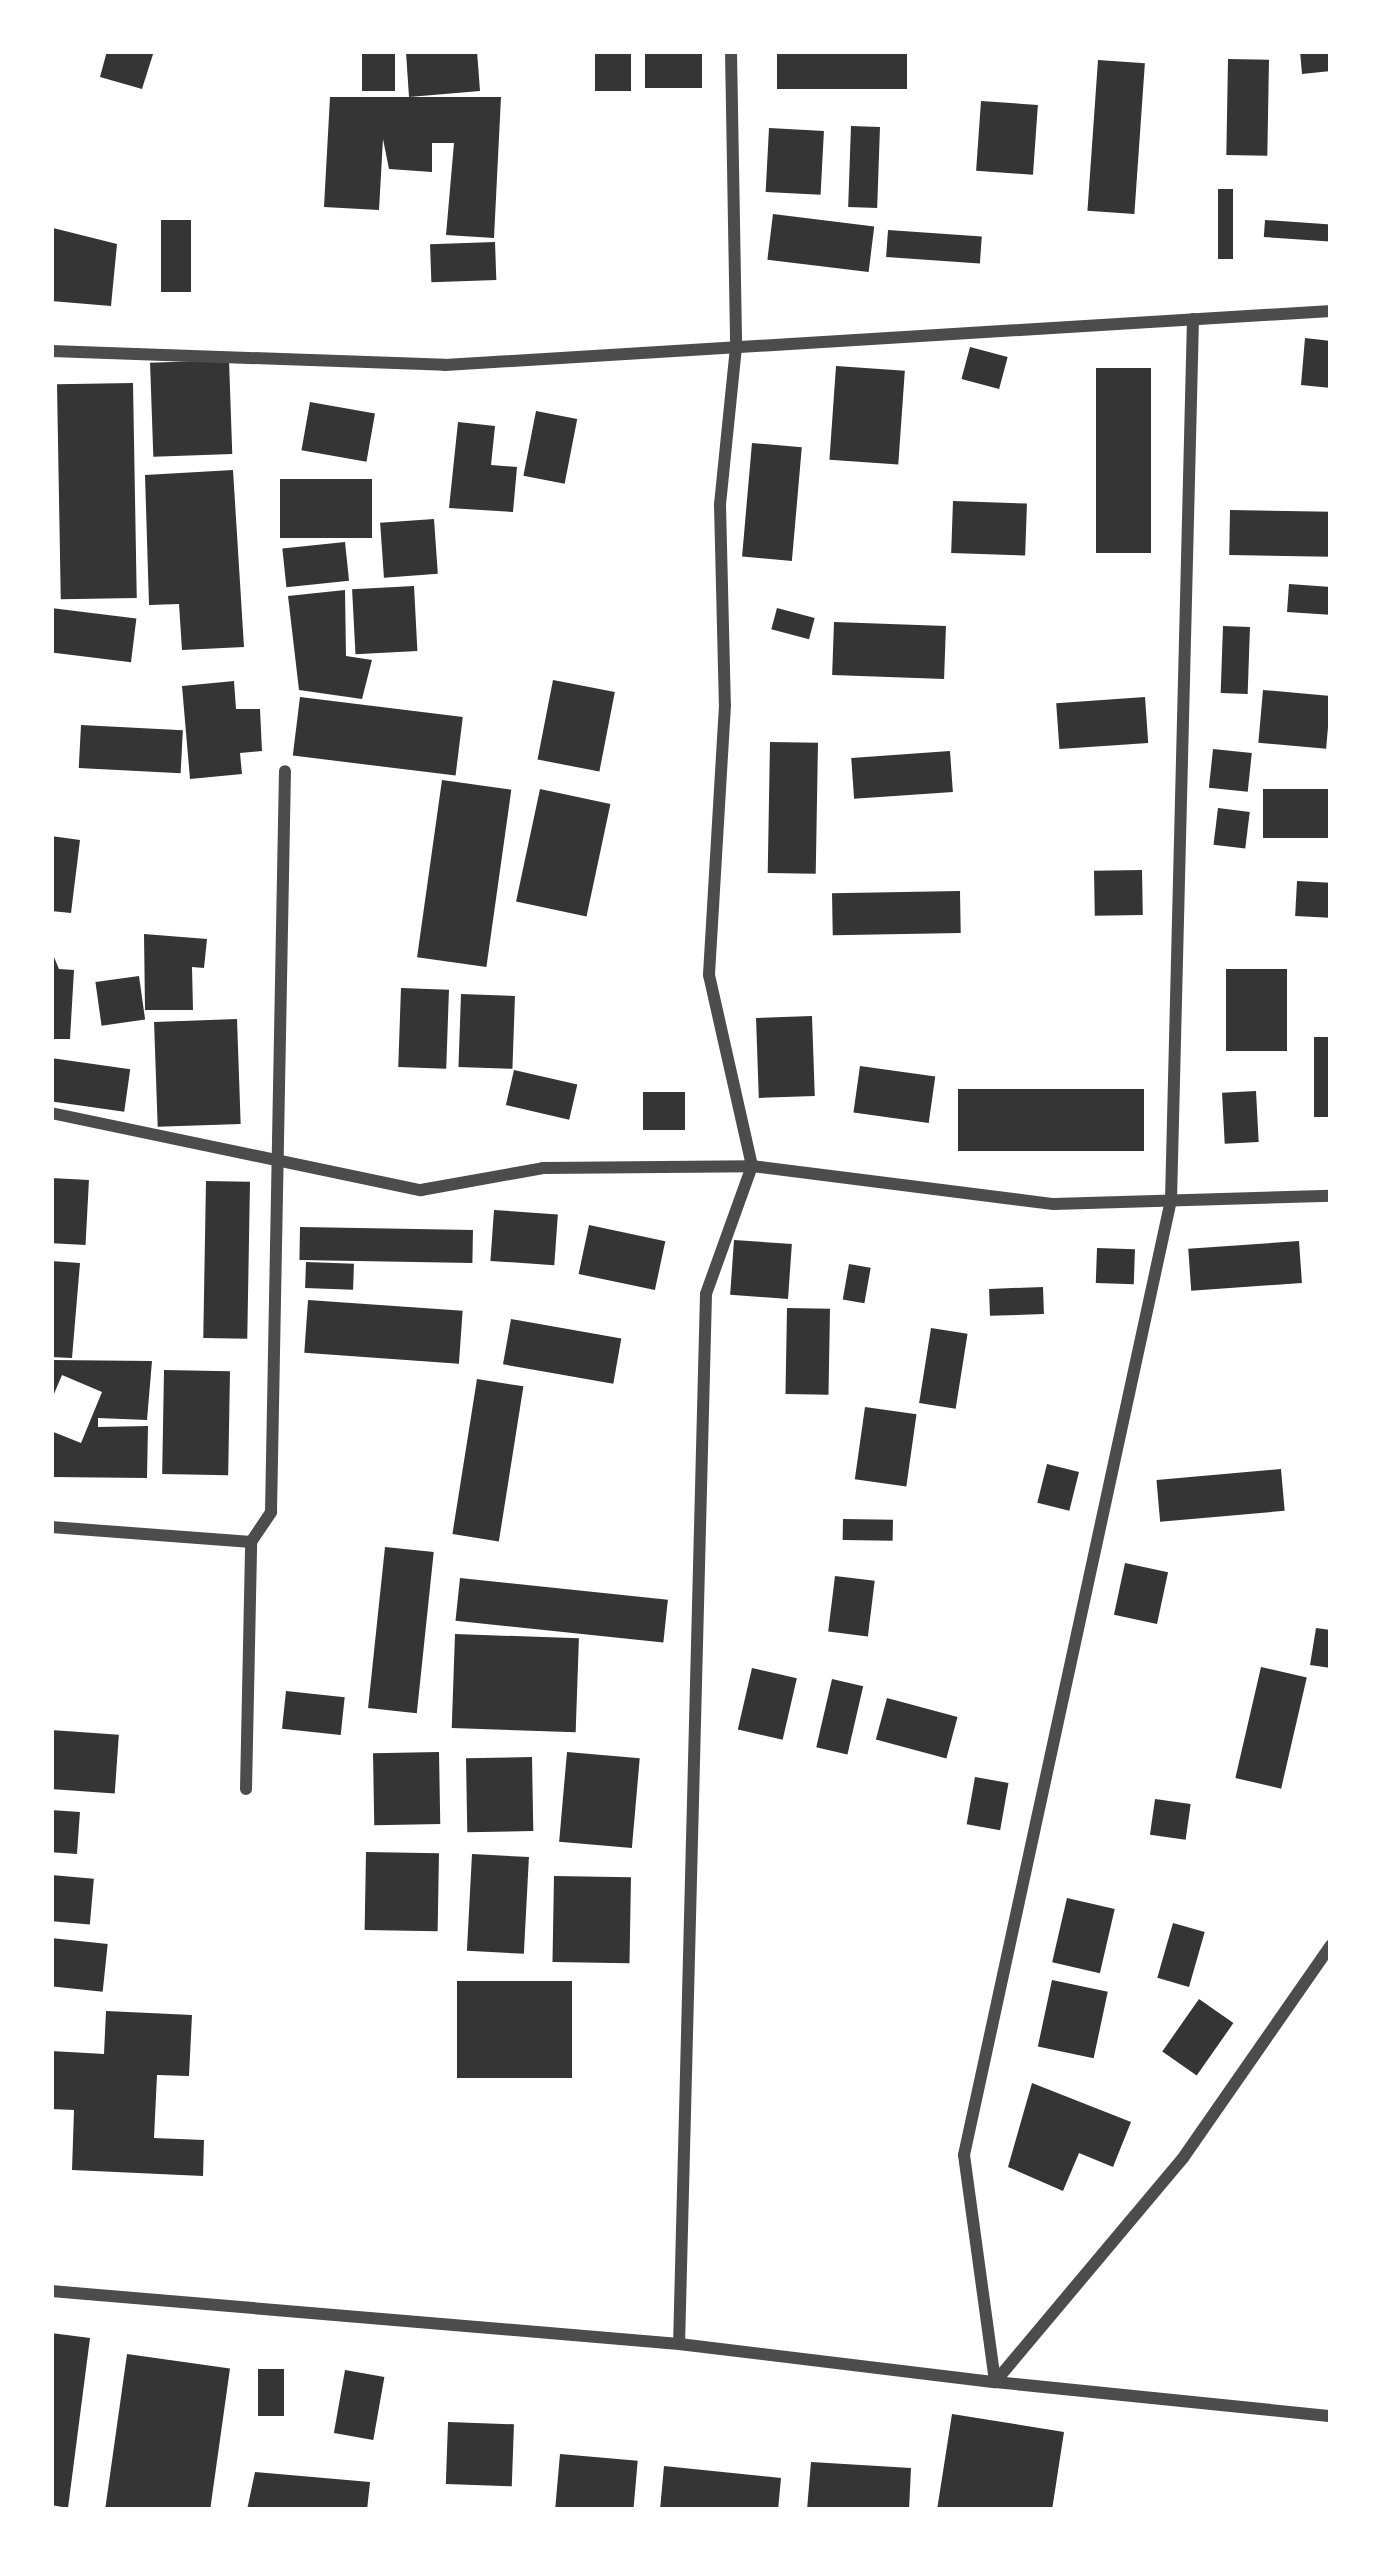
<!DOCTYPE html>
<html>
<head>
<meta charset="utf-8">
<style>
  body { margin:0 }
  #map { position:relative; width:1382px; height:2561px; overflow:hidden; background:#fff; font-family:Helvetica,sans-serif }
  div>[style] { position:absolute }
  .building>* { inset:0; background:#353535; transform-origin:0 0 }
  .minor>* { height:12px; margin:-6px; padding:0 6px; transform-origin:6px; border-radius:6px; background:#4c4c4c }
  span { translate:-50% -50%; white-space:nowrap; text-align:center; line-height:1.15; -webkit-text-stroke:9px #fff; paint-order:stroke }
  .frame { position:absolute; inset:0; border:54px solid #fff; pointer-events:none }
</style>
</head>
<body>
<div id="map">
  <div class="building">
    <i style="clip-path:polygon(107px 51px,154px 51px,142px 89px,100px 77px)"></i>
    <i style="left:362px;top:51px;width:33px;height:40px"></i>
    <i style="clip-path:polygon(418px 51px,477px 51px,480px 91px,409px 97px,406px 52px)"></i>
    <i style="left:595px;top:51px;width:36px;height:40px"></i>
    <i style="left:645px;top:51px;width:57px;height:37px"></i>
    <i style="left:777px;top:51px;width:130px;height:38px"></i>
    <i style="clip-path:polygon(1300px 51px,1331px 51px,1331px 71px,1302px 74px)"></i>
    <i style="left:1228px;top:59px;width:41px;height:96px;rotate:1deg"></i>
    <i style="left:1098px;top:60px;width:47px;height:151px;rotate:4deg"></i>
    <i style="clip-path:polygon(330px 97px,501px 97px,494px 238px,446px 235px,454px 143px,432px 143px,432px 172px,389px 169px,383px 139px,379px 210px,324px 207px)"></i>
    <i style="left:981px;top:101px;width:57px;height:70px;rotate:4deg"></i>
    <i style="left:851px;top:126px;width:29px;height:81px;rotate:2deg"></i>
    <i style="left:769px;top:128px;width:55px;height:64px;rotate:3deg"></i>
    <i style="left:1218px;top:189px;width:15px;height:70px"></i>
    <i style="left:773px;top:214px;width:102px;height:46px;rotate:7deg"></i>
    <i style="left:161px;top:220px;width:30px;height:72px"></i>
    <i style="left:1265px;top:220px;width:66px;height:17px;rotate:4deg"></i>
    <i style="clip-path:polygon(53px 228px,117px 244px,111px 306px,51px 301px)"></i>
    <i style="left:888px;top:230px;width:94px;height:27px;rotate:4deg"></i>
    <i style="left:495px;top:242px;width:38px;height:65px;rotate:88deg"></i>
    <i style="clip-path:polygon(1305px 338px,1331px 341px,1331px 388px,1301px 385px)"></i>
    <i style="left:970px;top:347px;width:39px;height:33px;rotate:15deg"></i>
    <i style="left:229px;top:360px;width:94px;height:79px;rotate:88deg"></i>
    <i style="left:836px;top:366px;width:69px;height:94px;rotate:4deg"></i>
    <i style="left:1151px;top:368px;width:185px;height:55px;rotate:90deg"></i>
    <i style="left:133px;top:383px;width:215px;height:76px;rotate:89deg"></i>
    <i style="left:310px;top:402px;width:66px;height:49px;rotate:10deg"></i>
    <i style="left:536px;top:411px;width:42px;height:66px;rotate:11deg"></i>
    <i style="clip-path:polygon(458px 422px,495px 426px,491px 465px,517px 467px,513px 512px,449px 508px)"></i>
    <i style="left:752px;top:443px;width:50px;height:114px;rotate:5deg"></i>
    <i style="clip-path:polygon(233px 470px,244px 647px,182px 650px,179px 604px,149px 605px,145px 475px)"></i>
    <i style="left:372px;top:479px;width:59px;height:92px;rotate:90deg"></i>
    <i style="left:953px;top:501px;width:74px;height:52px;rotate:2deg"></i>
    <i style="left:1230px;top:510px;width:101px;height:45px;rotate:1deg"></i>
    <i style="left:434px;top:519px;width:55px;height:54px;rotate:86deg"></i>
    <i style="left:345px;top:542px;width:39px;height:63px;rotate:84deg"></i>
    <i style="left:1289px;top:584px;width:42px;height:28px;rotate:4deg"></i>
    <i style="left:414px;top:586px;width:65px;height:62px;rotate:87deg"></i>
    <i style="clip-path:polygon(345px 590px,346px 656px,372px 660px,362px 699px,299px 690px,288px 596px)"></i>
    <i style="left:51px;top:608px;width:86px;height:44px;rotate:7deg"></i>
    <i style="left:777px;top:608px;width:39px;height:22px;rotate:15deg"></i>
    <i style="left:834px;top:622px;width:112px;height:53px;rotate:2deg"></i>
    <i style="left:1223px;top:626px;width:27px;height:67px;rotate:2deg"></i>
    <i style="left:553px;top:680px;width:63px;height:81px;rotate:11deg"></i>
    <i style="clip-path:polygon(234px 681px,236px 709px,260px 709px,262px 751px,240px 753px,242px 774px,190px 779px,182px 686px)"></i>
    <i style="left:1263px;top:690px;width:68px;height:53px;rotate:5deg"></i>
    <i style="left:300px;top:697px;width:164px;height:59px;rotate:7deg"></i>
    <i style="left:1145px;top:697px;width:46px;height:89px;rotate:86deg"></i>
    <i style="left:81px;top:725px;width:102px;height:43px;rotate:3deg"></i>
    <i style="left:770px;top:742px;width:48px;height:131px;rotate:1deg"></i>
    <i style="left:1213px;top:749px;width:39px;height:39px;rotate:6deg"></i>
    <i style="left:950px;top:751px;width:41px;height:99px;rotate:86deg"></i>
    <i style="left:442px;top:780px;width:70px;height:179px;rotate:8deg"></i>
    <i style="left:540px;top:789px;width:72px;height:115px;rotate:12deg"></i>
    <i style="left:1331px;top:789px;width:49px;height:68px;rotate:90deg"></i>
    <i style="left:1218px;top:808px;width:32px;height:37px;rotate:7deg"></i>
    <i style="clip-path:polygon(51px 836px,80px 840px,71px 913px,51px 911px)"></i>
    <i style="left:1142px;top:870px;width:45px;height:48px;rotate:89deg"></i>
    <i style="left:1297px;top:881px;width:34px;height:35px;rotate:3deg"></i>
    <i style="left:960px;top:891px;width:42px;height:128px;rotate:89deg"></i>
    <i style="clip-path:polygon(144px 934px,207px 939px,204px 968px,192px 967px,193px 1010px,145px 1010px)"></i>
    <i style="clip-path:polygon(51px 950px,59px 969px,74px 970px,70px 1039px,51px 1039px)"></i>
    <i style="left:1287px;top:969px;width:82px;height:61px;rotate:90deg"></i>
    <i style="left:139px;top:976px;width:44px;height:44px;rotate:82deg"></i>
    <i style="left:401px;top:988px;width:48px;height:79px;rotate:2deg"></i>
    <i style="left:461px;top:994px;width:54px;height:73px;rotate:2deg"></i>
    <i style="left:812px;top:1016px;width:80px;height:56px;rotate:88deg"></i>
    <i style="left:237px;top:1019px;width:105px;height:83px;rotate:88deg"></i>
    <i style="left:1314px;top:1037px;width:17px;height:80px"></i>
    <i style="left:51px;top:1058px;width:80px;height:43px;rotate:8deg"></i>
    <i style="left:860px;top:1066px;width:76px;height:47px;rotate:8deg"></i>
    <i style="left:514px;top:1070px;width:65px;height:36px;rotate:13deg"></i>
    <i style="left:958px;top:1089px;width:186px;height:62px"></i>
    <i style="left:1256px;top:1091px;width:51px;height:34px;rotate:87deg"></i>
    <i style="left:643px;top:1092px;width:42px;height:38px"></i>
    <i style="left:51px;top:1178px;width:38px;height:65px;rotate:3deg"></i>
    <i style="left:206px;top:1181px;width:44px;height:157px;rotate:1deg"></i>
    <i style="left:494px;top:1210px;width:64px;height:51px;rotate:4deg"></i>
    <i style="left:589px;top:1225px;width:78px;height:50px;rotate:12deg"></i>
    <i style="left:300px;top:1227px;width:173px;height:33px;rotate:1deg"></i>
    <i style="left:734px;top:1240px;width:58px;height:55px;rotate:4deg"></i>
    <i style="left:1299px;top:1241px;width:42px;height:111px;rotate:86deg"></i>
    <i style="left:1097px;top:1248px;width:38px;height:35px;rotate:2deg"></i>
    <i style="clip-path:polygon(51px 1261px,80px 1263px,72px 1358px,51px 1357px)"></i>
    <i style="left:306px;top:1262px;width:48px;height:26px;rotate:2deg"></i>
    <i style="left:849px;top:1264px;width:22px;height:36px;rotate:10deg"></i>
    <i style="left:1043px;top:1287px;width:27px;height:54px;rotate:88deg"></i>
    <i style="left:308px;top:1300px;width:155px;height:53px;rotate:4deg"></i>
    <i style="left:787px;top:1308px;width:43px;height:86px;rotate:1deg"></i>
    <i style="left:511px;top:1319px;width:112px;height:46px;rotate:10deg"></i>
    <i style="left:931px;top:1328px;width:37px;height:76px;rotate:9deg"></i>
    <i style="clip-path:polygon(51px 1360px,152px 1361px,147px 1420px,98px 1418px,98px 1427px,148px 1426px,147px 1478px,51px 1477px,51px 1431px,81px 1443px,102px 1392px,62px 1375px,51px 1401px)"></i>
    <i style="left:164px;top:1370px;width:66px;height:104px;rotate:1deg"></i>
    <i style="left:477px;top:1379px;width:47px;height:157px;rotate:9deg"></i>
    <i style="left:865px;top:1407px;width:52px;height:73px;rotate:8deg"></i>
    <i style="left:1047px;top:1464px;width:33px;height:40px;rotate:14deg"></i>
    <i style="left:1281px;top:1469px;width:42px;height:125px;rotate:85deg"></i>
    <i style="left:843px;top:1519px;width:50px;height:21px;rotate:1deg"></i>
    <i style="left:385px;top:1547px;width:49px;height:162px;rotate:6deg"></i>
    <i style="left:1125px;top:1563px;width:44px;height:53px;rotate:12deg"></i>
    <i style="left:835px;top:1576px;width:40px;height:56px;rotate:7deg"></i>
    <i style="left:460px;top:1578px;width:209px;height:43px;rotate:6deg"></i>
    <i style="clip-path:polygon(1316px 1628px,1331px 1630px,1331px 1668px,1310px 1665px)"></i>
    <i style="left:455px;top:1634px;width:124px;height:94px;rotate:2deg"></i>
    <i style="left:1261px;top:1667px;width:47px;height:114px;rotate:13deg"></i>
    <i style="left:752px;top:1668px;width:46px;height:63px;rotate:13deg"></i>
    <i style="left:832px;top:1679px;width:32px;height:70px;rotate:13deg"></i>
    <i style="left:286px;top:1691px;width:59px;height:38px;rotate:6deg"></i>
    <i style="left:887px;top:1698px;width:73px;height:43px;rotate:15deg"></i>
    <i style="left:51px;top:1730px;width:68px;height:59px;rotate:4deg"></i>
    <i style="left:439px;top:1752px;width:72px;height:66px;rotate:89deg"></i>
    <i style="left:567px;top:1752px;width:73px;height:90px;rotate:5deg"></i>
    <i style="left:532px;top:1757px;width:74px;height:66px;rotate:89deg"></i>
    <i style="left:975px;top:1777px;width:34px;height:48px;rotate:10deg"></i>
    <i style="left:1155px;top:1799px;width:36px;height:36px;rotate:8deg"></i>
    <i style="left:51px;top:1810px;width:29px;height:42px;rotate:4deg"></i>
    <i style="left:366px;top:1852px;width:73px;height:78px;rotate:1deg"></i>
    <i style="left:472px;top:1854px;width:57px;height:97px;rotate:3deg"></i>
    <i style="left:51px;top:1875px;width:43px;height:46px;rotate:5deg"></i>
    <i style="left:554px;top:1876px;width:77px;height:86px;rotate:1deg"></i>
    <i style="left:1067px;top:1898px;width:49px;height:66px;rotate:13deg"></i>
    <i style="left:1173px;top:1923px;width:33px;height:57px;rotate:16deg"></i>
    <i style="left:51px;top:1938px;width:57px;height:48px;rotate:6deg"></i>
    <i style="left:1052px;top:1980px;width:57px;height:68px;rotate:12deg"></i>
    <i style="left:457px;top:1981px;width:115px;height:97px"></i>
    <i style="left:1199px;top:1999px;width:42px;height:64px;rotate:35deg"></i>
    <i style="clip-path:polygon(106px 2011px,192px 2015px,189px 2076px,157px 2075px,154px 2138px,204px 2140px,203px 2176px,72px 2170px,74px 2110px,51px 2109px,51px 2051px,104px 2054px)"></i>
    <i style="clip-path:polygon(1032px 2083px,1131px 2122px,1113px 2167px,1079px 2153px,1063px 2191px,1008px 2167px)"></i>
    <i style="clip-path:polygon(51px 2333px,90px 2338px,68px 2508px,51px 2505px)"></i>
    <i style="left:127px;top:2354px;width:104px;height:158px;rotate:8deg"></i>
    <i style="left:258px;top:2369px;width:26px;height:47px"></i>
    <i style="left:345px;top:2370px;width:40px;height:64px;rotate:10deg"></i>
    <i style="clip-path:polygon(952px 2414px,1064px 2432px,1052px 2510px,937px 2510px)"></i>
    <i style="left:448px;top:2422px;width:66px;height:62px;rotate:2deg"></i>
    <i style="left:560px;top:2454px;width:78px;height:56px;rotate:5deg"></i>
    <i style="clip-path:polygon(811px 2462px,911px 2468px,909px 2510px,807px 2510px)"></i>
    <i style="clip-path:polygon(664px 2466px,781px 2478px,778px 2510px,660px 2510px)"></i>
    <i style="clip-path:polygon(255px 2472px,370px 2482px,367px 2510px,247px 2510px)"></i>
  </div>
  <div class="minor">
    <i style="left:731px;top:51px;width:296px;rotate:89deg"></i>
    <i style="left:736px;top:347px;width:159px;rotate:95.8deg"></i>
    <i style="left:720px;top:505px;width:200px;rotate:88.6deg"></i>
    <i style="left:725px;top:705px;width:270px;rotate:93.4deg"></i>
    <i style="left:709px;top:975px;width:196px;rotate:77.3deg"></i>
    <i style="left:752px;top:1166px;width:304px;rotate:7.2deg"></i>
    <i style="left:1054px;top:1204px;width:277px;rotate:-1.7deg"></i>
    <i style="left:1193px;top:319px;width:881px;rotate:91.43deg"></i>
    <i style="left:1171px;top:1200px;width:977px;rotate:102.23deg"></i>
    <i style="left:964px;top:2155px;width:229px;rotate:82.2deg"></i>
    <i style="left:995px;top:2382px;width:338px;rotate:5.8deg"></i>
    <i style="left:51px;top:351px;width:394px;rotate:2deg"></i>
    <i style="left:445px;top:365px;width:888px;rotate:-3.49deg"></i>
    <i style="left:51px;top:1113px;width:378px;rotate:11.8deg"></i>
    <i style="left:421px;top:1190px;width:124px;rotate:-10.2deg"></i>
    <i style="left:543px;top:1168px;width:209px;rotate:-0.5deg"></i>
    <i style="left:752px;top:1166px;width:136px;rotate:109.8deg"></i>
    <i style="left:706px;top:1294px;width:1050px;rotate:91.47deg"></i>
    <i style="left:679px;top:2344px;width:630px;rotate:-175.18deg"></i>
    <i style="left:51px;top:1527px;width:201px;rotate:4.3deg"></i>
    <i style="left:251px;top:1542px;width:36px;rotate:-56deg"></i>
    <i style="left:271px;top:1512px;width:741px;rotate:-88.92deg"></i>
    <i style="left:246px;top:1789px;width:247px;rotate:-88.8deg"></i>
    <i style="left:679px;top:2344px;width:318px;rotate:6.9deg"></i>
    <i style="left:995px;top:2382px;width:292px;rotate:-50deg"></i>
    <i style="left:1183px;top:2158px;width:259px;rotate:-55.2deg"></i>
  </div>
  <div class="frame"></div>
</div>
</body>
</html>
